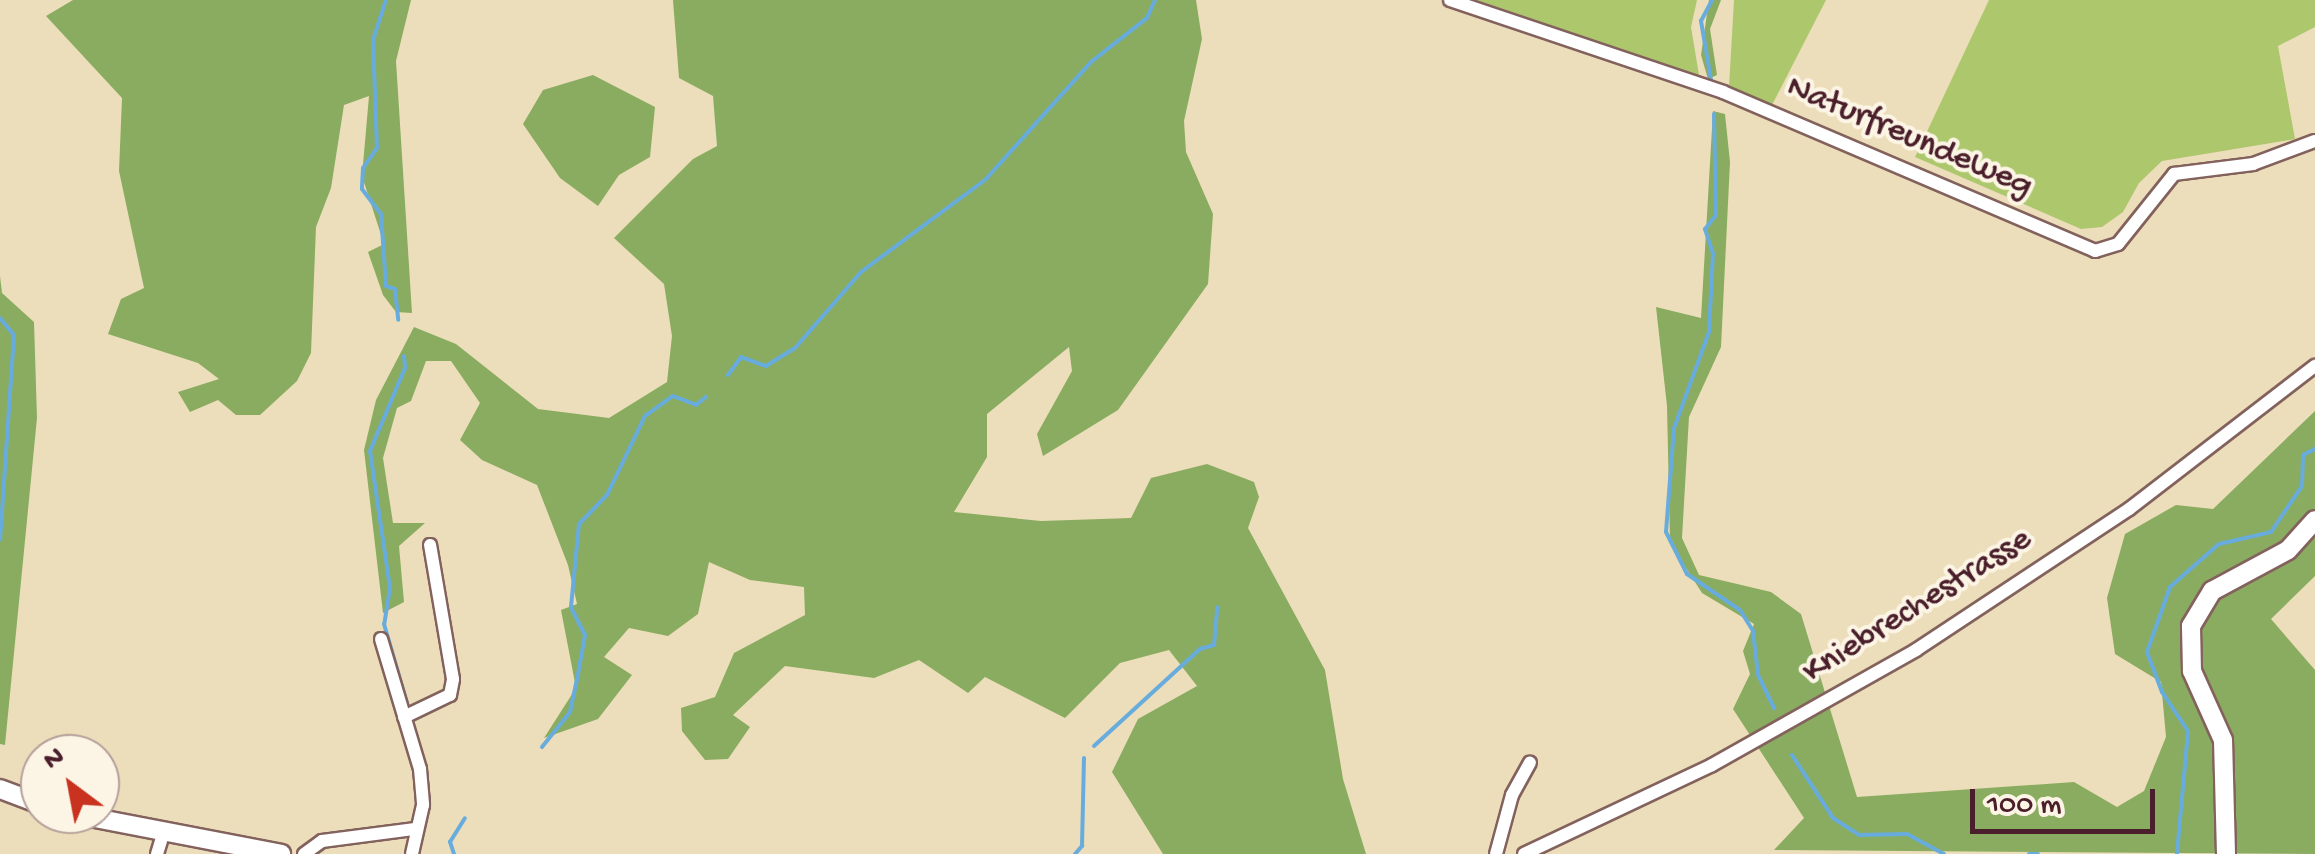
<!DOCTYPE html>
<html>
<head>
<meta charset="utf-8">
<style>
  body { margin:0 }
  #map { position:relative; width:2315px; height:854px; overflow:hidden; background:#ecdeba; font-family:"Gochi Hand",sans-serif }
  div>[style] { position:absolute }
  .green>* { inset:0; background:#adc76c }
  .forest>* { inset:0; background:#8aac60 }
  .stream>* { height:4px; margin:-2px; padding:0 2px; transform-origin:2px; border-radius:2px; background:#68acdd }
  .roads { filter:drop-shadow(2px 0 #83625d) drop-shadow(-2px 0 #83625d) drop-shadow(0 2px #83625d) drop-shadow(0 -2px #83625d) }
  .minor>* { height:12px; margin:-6px; padding:0 6px; transform-origin:6px; border-radius:6px; background:#fff }
  .secondary>* { height:18px; margin:-9px; padding:0 9px; transform-origin:9px; border-radius:9px; background:#fff }
  span { translate:-50% -50%; white-space:nowrap; text-align:center; line-height:1.15; -webkit-text-stroke:8px #fcf5e5; paint-order:stroke }
  .street-label { font-size:35px; color:#4a1f2b }
  .north { position:absolute; left:20px; top:734px; width:100px; height:100px; box-sizing:border-box; background:#fcf5e5; border:2px solid #b59f9b; border-radius:50%; rotate:328deg; font-size:28px; font-weight:700; line-height:40px; text-align:center; color:#4a1f2b }
  .north::after { content:''; display:block; margin:auto; width:35px; height:45px; background:#c8321e; clip-path:polygon(50% 0,100% 100%,50% 72%,0 100%) }
  .scale { position:absolute; left:1970px; top:789px; width:185px; height:45px; box-sizing:border-box; border:5px solid #4a1f2b; border-top:0; padding-left:12px; font-size:30px; line-height:35px; white-space:nowrap; color:#4a1f2b; -webkit-text-stroke:8px #fcf5e5; paint-order:stroke }
</style>
</head>
<body>
<div id="map">
  <div class="green">
    <i style="clip-path:polygon(1476px 0,1697px 0,1691px 27px,1699px 75px)"></i>
    <i style="clip-path:polygon(1734px 0,1826px 0,1771px 107px,1729px 87px)"></i>
    <i style="clip-path:polygon(1989px 0,2315px 0,2315px 27px,2278px 46px,2295px 139px,2162px 161px,2139px 183px,2123px 212px,2102px 227px,2081px 229px,1915px 157px)"></i>
  </div>
  <div class="forest">
    <i style="clip-path:polygon(73px 0,411px 0,396px 61px,412px 313px,396px 312px,383px 295px,368px 252px,384px 244px,362px 176px,369px 96px,344px 105px,331px 188px,316px 227px,311px 353px,297px 381px,260px 415px,236px 415px,218px 400px,190px 412px,178px 392px,219px 379px,198px 363px,108px 334px,121px 299px,144px 288px,119px 171px,122px 98px,46px 16px)"></i>
    <i style="clip-path:polygon(673px 0,1196px 0,1202px 39px,1184px 121px,1186px 152px,1213px 214px,1208px 284px,1118px 410px,1043px 456px,1037px 434px,1072px 371px,1069px 347px,987px 414px,987px 457px,954px 512px,1041px 521px,1131px 518px,1151px 478px,1207px 464px,1254px 482px,1259px 497px,1248px 528px,1325px 670px,1343px 779px,1366px 854px,1163px 854px,1112px 772px,1138px 719px,1197px 686px,1169px 650px,1120px 663px,1065px 718px,985px 677px,968px 693px,919px 660px,874px 678px,785px 666px,733px 715px,750px 727px,728px 759px,705px 760px,682px 731px,681px 708px,715px 697px,734px 653px,805px 615px,804px 587px,750px 580px,709px 562px,698px 614px,668px 636px,629px 628px,604px 657px,632px 675px,598px 719px,544px 738px,576px 688px,561px 610px,577px 604px,568px 565px,537px 485px,482px 460px,460px 440px,480px 403px,451px 361px,426px 361px,411px 401px,397px 408px,383px 458px,393px 523px,425px 523px,399px 546px,404px 602px,383px 613px,364px 450px,376px 400px,414px 327px,456px 344px,538px 409px,609px 418px,667px 382px,672px 336px,664px 284px,614px 238px,693px 159px,717px 146px,713px 96px,679px 78px)"></i>
    <i style="clip-path:polygon(1709px 0,1721px 0,1710px 29px,1717px 75px,1708px 79px,1701px 55px)"></i>
    <i style="clip-path:polygon(593px 75px,655px 107px,650px 157px,619px 175px,598px 206px,560px 178px,523px 124px,543px 90px)"></i>
    <i style="clip-path:polygon(1713px 111px,1725px 114px,1730px 162px,1721px 347px,1689px 417px,1682px 538px,1699px 575px,1771px 592px,1801px 614px,1857px 797px,2074px 782px,2117px 807px,2144px 791px,2166px 737px,2161px 682px,2115px 654px,2107px 598px,2125px 534px,2176px 505px,2213px 509px,2315px 411px,2315px 576px,2271px 619px,2315px 670px,2315px 854px,1774px 850px,1804px 818px,1733px 709px,1750px 674px,1743px 651px,1754px 624px,1702px 593px,1670px 543px,1667px 406px,1656px 307px,1701px 318px)"></i>
    <i style="clip-path:polygon(0 276px,2px 293px,34px 322px,37px 418px,5px 745px,0 744px)"></i>
  </div>
  <div class="stream">
    <i style="left:386px;top:0;width:42px;rotate:108deg"></i>
    <i style="left:373px;top:40px;width:108px;rotate:87.9deg"></i>
    <i style="left:377px;top:148px;width:24px;rotate:125deg"></i>
    <i style="left:363px;top:168px;width:21px;rotate:93deg"></i>
    <i style="left:362px;top:189px;width:31px;rotate:53deg"></i>
    <i style="left:381px;top:214px;width:72px;rotate:86deg"></i>
    <i style="left:386px;top:286px;width:9px;rotate:18deg"></i>
    <i style="left:395px;top:289px;width:31px;rotate:84deg"></i>
    <i style="left:1711px;top:80px;width:60px;rotate:-99.6deg"></i>
    <i style="left:1701px;top:21px;width:24px;rotate:-62deg"></i>
    <i style="left:1714px;top:114px;width:101px;rotate:88.9deg"></i>
    <i style="left:1716px;top:215px;width:18px;rotate:128deg"></i>
    <i style="left:1705px;top:229px;width:25px;rotate:72deg"></i>
    <i style="left:1713px;top:253px;width:79px;rotate:92.9deg"></i>
    <i style="left:1709px;top:332px;width:102px;rotate:110deg"></i>
    <i style="left:1674px;top:428px;width:104px;rotate:94.4deg"></i>
    <i style="left:1666px;top:532px;width:47px;rotate:63.4deg"></i>
    <i style="left:1687px;top:574px;width:64px;rotate:34.2deg"></i>
    <i style="left:1740px;top:610px;width:25px;rotate:58deg"></i>
    <i style="left:1753px;top:631px;width:44px;rotate:83.5deg"></i>
    <i style="left:1758px;top:675px;width:37px;rotate:64deg"></i>
    <i style="left:0;top:318px;width:22px;rotate:51deg"></i>
    <i style="left:14px;top:335px;width:205px;rotate:93.9deg"></i>
    <i style="left:404px;top:356px;width:12px;rotate:85deg"></i>
    <i style="left:405px;top:368px;width:90px;rotate:112.9deg"></i>
    <i style="left:370px;top:451px;width:138px;rotate:81.7deg"></i>
    <i style="left:390px;top:588px;width:36px;rotate:99deg"></i>
    <i style="left:384px;top:624px;width:82px;rotate:73.8deg"></i>
    <i style="left:728px;top:375px;width:22px;rotate:-54deg"></i>
    <i style="left:741px;top:357px;width:27px;rotate:20deg"></i>
    <i style="left:766px;top:366px;width:34px;rotate:-32deg"></i>
    <i style="left:795px;top:348px;width:101px;rotate:-49deg"></i>
    <i style="left:861px;top:272px;width:156px;rotate:-36.6deg"></i>
    <i style="left:986px;top:179px;width:157px;rotate:-48.1deg"></i>
    <i style="left:1091px;top:62px;width:71px;rotate:-38.2deg"></i>
    <i style="left:1147px;top:18px;width:20px;rotate:-66deg"></i>
    <i style="left:1094px;top:746px;width:144px;rotate:-42.5deg"></i>
    <i style="left:1200px;top:649px;width:15px;rotate:-16deg"></i>
    <i style="left:1214px;top:645px;width:38px;rotate:-85deg"></i>
    <i style="left:542px;top:747px;width:45px;rotate:-51.3deg"></i>
    <i style="left:570px;top:712px;width:33px;rotate:-78deg"></i>
    <i style="left:577px;top:680px;width:46px;rotate:-79.9deg"></i>
    <i style="left:585px;top:635px;width:31px;rotate:-117deg"></i>
    <i style="left:571px;top:607px;width:83px;rotate:-84.5deg"></i>
    <i style="left:579px;top:524px;width:40px;rotate:-46deg"></i>
    <i style="left:607px;top:495px;width:88px;rotate:-64.3deg"></i>
    <i style="left:645px;top:416px;width:34px;rotate:-36deg"></i>
    <i style="left:673px;top:396px;width:25px;rotate:21deg"></i>
    <i style="left:696px;top:405px;width:13px;rotate:-39deg"></i>
    <i style="left:1792px;top:755px;width:75px;rotate:56.9deg"></i>
    <i style="left:1833px;top:818px;width:31px;rotate:33deg"></i>
    <i style="left:1859px;top:835px;width:48px;rotate:-1.2deg"></i>
    <i style="left:1907px;top:834px;width:42px;rotate:28.4deg"></i>
    <i style="left:454px;top:854px;width:13px;rotate:-108deg"></i>
    <i style="left:450px;top:842px;width:28px;rotate:-58deg"></i>
    <i style="left:1075px;top:854px;width:11px;rotate:-49deg"></i>
    <i style="left:1082px;top:846px;width:88px;rotate:-88.7deg"></i>
    <i style="left:2029px;top:854px;width:9px"></i>
    <i style="left:2177px;top:854px;width:123px;rotate:-84.9deg"></i>
    <i style="left:2188px;top:731px;width:47px;rotate:-123.7deg"></i>
    <i style="left:2162px;top:692px;width:43px;rotate:-110.6deg"></i>
    <i style="left:2147px;top:652px;width:69px;rotate:-70.5deg"></i>
    <i style="left:2170px;top:587px;width:65px;rotate:-41.3deg"></i>
    <i style="left:2219px;top:544px;width:53px;rotate:-13deg"></i>
    <i style="left:2271px;top:532px;width:55px;rotate:-56deg"></i>
    <i style="left:2302px;top:486px;width:31px;rotate:-88deg"></i>
    <i style="left:2303px;top:455px;width:13px;rotate:-27deg"></i>
  </div>
  <div class="roads">
    <div class="minor">
      <i style="left:1450px;top:0;width:288px;rotate:18.6deg"></i>
      <i style="left:1723px;top:92px;width:405px;rotate:23.1deg"></i>
      <i style="left:2095px;top:251px;width:24px;rotate:-17deg"></i>
      <i style="left:2118px;top:244px;width:90px;rotate:-51.3deg"></i>
      <i style="left:2174px;top:174px;width:80px;rotate:-7.2deg"></i>
      <i style="left:2253px;top:164px;width:66px;rotate:-20.4deg"></i>
      <i style="left:381px;top:639px;width:136px;rotate:73.3deg"></i>
      <i style="left:420px;top:769px;width:36px;rotate:85deg"></i>
      <i style="left:423px;top:805px;width:50px;rotate:102.7deg"></i>
      <i style="left:404px;top:717px;width:51px;rotate:-25.6deg"></i>
      <i style="left:450px;top:695px;width:16px;rotate:-79deg"></i>
      <i style="left:453px;top:679px;width:136px;rotate:-99.7deg"></i>
      <i style="left:157px;top:854px;width:24px;rotate:-73deg"></i>
      <i style="left:304px;top:854px;width:22px;rotate:-36deg"></i>
      <i style="left:322px;top:841px;width:94px;rotate:-7.4deg"></i>
      <i style="left:1496px;top:854px;width:61px;rotate:-74.8deg"></i>
      <i style="left:1512px;top:795px;width:37px;rotate:-61deg"></i>
      <i style="left:1524px;top:854px;width:208px;rotate:-25.3deg"></i>
      <i style="left:1712px;top:765px;width:234px;rotate:-29.4deg"></i>
      <i style="left:1916px;top:650px;width:255px;rotate:-33.5deg"></i>
      <i style="left:2129px;top:509px;width:235px;rotate:-37.6deg"></i>
    </div>
    <div class="secondary">
      <i style="left:0;top:789px;width:43px;rotate:20.6deg"></i>
      <i style="left:74px;top:814px;width:211px;rotate:10.9deg"></i>
      <i style="left:2226px;top:854px;width:114px;rotate:-91.5deg"></i>
      <i style="left:2223px;top:740px;width:76px;rotate:-114.2deg"></i>
      <i style="left:2192px;top:671px;width:45px;rotate:-91.3deg"></i>
      <i style="left:2191px;top:626px;width:41px;rotate:-59deg"></i>
      <i style="left:2212px;top:591px;width:86px;rotate:-28.3deg"></i>
      <i style="left:2288px;top:550px;width:40px;rotate:-48deg"></i>
    </div>
  </div>
  <div class="street-label">
    <span style="left:1909px;top:138px;rotate:23deg">Naturfreundeweg</span>
    <span style="left:1918px;top:607px;rotate:-32deg">Kniebrechestrasse</span>
  </div>
  <div class="north">N</div>
  <div class="scale">100 m</div>
</div>
</body>
</html>
